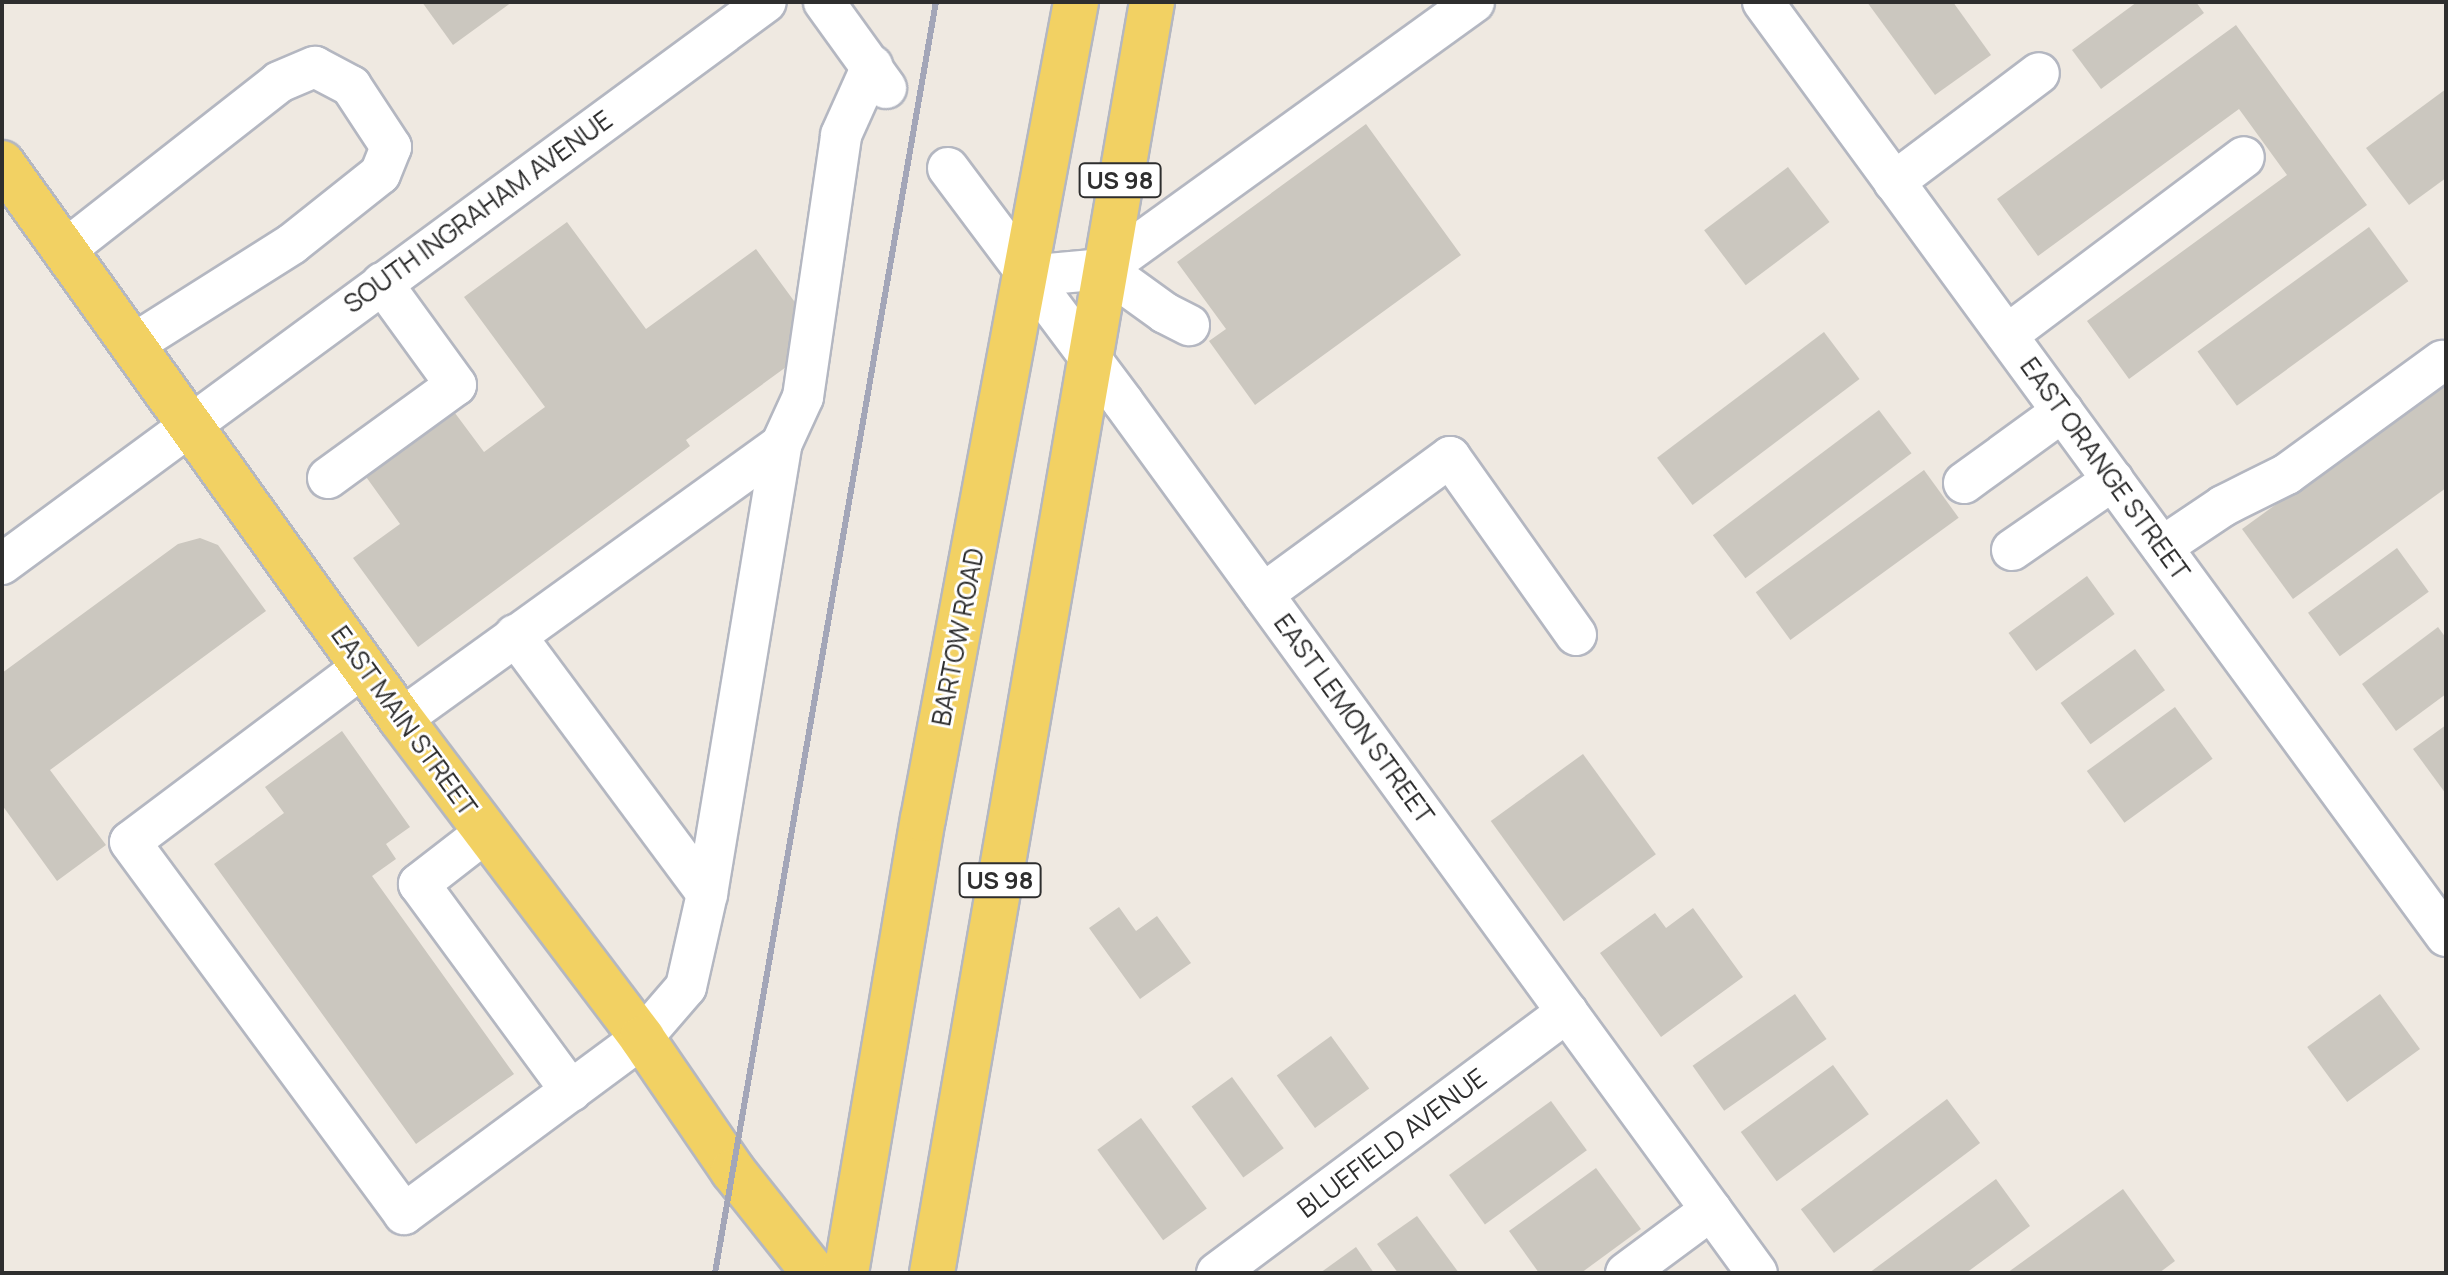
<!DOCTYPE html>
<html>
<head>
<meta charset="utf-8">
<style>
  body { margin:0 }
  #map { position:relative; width:2448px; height:1275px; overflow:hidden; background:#efe9e1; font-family:Manrope,sans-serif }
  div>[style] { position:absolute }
  .building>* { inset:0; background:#cbc7bf; transform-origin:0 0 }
  .roads { filter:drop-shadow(2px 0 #b4b7c1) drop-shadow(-2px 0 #b4b7c1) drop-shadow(0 2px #b4b7c1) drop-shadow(0 -2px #b4b7c1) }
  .minor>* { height:40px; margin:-20px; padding:0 20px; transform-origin:20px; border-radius:20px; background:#fff }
  .major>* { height:44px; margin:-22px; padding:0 22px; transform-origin:22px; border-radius:22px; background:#f2d163 }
  .rail>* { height:6px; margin:-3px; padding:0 3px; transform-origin:3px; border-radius:3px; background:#a3a6b8 }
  span { translate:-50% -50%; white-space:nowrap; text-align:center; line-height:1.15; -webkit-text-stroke:6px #fff; paint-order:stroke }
  .shield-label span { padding:2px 6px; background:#fff; border:2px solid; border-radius:6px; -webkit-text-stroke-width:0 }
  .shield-label { font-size:24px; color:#2e2e2e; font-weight:700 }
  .street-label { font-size:26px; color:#2e2e2e }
  .frame { position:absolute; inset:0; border:4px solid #2e2e2e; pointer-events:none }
</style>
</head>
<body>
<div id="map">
  <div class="building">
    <i style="clip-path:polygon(422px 2px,512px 2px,453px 45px)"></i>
    <i style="clip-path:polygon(1867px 2px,1953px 2px,1991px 55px,1935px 95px)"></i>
    <i style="clip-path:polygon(2137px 2px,2196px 2px,2204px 13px,2101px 89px,2072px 50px)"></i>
    <i style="clip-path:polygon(2236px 25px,2367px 205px,2129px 379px,2087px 321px,2287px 175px,2239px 109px,2038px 256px,1997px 199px)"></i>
    <i style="clip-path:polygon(2446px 89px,2446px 178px,2409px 205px,2366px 148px)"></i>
    <i style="clip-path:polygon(1366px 124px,1461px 255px,1255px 405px,1209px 341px,1226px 329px,1177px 262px)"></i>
    <i style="left:1788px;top:167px;width:69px;height:105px;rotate:53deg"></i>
    <i style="clip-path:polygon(567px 222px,646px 329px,756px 249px,805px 316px,793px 362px,686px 440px,690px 446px,418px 647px,353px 558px,400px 524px,364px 474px,452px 409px,484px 452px,545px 407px,464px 297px)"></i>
    <i style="left:2369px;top:227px;width:67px;height:212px;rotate:54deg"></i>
    <i style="left:1824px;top:332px;width:59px;height:209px;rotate:53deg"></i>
    <i style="clip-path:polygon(2446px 381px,2446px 488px,2293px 599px,2242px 529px)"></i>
    <i style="left:1879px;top:410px;width:54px;height:208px;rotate:53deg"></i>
    <i style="left:1924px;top:470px;width:59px;height:208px;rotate:54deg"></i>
    <i style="clip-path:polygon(200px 538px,218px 545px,266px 611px,50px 770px,106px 845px,57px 881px,2px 805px,2px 673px,178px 544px)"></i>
    <i style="left:2397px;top:548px;width:54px;height:110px;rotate:54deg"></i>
    <i style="left:2087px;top:576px;width:47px;height:97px;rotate:54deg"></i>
    <i style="clip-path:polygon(2438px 627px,2446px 638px,2446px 694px,2396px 731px,2362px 684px)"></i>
    <i style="left:2135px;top:649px;width:51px;height:92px;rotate:54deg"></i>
    <i style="left:2175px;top:707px;width:64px;height:109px;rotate:54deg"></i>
    <i style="clip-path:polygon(2446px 725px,2446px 794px,2413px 749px)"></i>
    <i style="clip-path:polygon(342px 731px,410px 827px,386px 844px,396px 859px,372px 876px,514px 1074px,416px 1144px,214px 864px,284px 813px,265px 787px)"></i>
    <i style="left:1583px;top:754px;width:124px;height:114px;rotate:54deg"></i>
    <i style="clip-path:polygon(1119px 907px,1136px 931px,1157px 916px,1191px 963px,1140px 999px,1089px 928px)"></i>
    <i style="clip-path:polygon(1693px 908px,1743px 977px,1661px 1037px,1600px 953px,1655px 913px,1666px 928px)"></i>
    <i style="left:1795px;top:994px;width:55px;height:125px;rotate:55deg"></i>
    <i style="left:2380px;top:994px;width:68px;height:90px;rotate:54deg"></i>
    <i style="left:1331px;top:1036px;width:65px;height:67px;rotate:54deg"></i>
    <i style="left:1833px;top:1065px;width:61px;height:114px;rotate:54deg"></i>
    <i style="left:1232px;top:1077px;width:88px;height:50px;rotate:54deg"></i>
    <i style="left:1947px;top:1099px;width:55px;height:183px;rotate:53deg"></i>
    <i style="left:1551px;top:1101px;width:61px;height:126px;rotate:54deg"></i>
    <i style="left:1141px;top:1118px;width:112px;height:54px;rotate:54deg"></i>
    <i style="clip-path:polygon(1596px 1168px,1641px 1229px,1581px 1273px,1539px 1273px,1509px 1231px)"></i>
    <i style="clip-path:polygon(1996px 1179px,2030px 1226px,1966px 1273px,1869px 1273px)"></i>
    <i style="clip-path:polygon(2123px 1189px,2175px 1261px,2159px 1273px,2007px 1273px)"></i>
    <i style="clip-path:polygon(1417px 1216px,1459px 1273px,1398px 1273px,1377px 1244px)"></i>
    <i style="clip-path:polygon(1356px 1247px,1374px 1273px,1320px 1273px)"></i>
  </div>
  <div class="roads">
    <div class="minor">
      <i style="left:824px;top:2px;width:106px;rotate:54.2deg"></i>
      <i style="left:1763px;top:2px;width:1157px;rotate:53.82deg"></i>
      <i style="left:948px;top:168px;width:292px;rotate:53.2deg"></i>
      <i style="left:1123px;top:402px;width:1077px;rotate:53.95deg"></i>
      <i style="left:1894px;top:182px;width:181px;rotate:-36.9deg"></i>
      <i style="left:65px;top:250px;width:272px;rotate:-38.1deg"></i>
      <i style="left:279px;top:82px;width:39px;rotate:-23deg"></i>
      <i style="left:315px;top:67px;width:41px;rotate:27.8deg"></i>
      <i style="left:351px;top:86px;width:73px;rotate:56.7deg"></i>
      <i style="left:391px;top:147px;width:29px;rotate:112deg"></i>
      <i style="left:380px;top:174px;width:112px;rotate:141.5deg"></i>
      <i style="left:292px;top:244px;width:187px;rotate:147.7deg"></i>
      <i style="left:1104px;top:269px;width:75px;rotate:35.8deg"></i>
      <i style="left:1165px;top:313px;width:27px;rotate:27deg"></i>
      <i style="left:1027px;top:276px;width:77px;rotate:-5.2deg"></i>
      <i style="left:1104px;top:269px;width:456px;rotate:-35.8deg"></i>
      <i style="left:2007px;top:335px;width:296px;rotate:-36.9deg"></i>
      <i style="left:328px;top:478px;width:158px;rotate:-36deg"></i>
      <i style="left:456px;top:385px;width:126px;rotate:-126deg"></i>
      <i style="left:1964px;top:483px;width:122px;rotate:-36deg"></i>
      <i style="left:2162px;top:547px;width:73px;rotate:-33.9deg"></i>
      <i style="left:2223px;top:506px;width:72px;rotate:-26.6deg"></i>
      <i style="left:2287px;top:474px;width:192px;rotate:-36.1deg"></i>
      <i style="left:2012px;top:550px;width:123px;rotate:-34.7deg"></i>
      <i style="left:2px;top:564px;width:948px;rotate:-36.34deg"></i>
      <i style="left:1263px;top:594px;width:232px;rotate:-36.2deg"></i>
      <i style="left:1450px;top:457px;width:218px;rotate:54.7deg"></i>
      <i style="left:515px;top:635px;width:322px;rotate:53.4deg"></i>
      <i style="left:363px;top:667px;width:291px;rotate:143.1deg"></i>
      <i style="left:130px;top:842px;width:462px;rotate:53.6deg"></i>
      <i style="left:404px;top:1214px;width:296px;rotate:-36.5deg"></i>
      <i style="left:642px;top:1038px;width:67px;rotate:-49.2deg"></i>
      <i style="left:686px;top:987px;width:95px;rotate:-77.3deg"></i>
      <i style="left:707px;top:894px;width:455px;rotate:-80.6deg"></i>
      <i style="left:781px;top:445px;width:53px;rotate:-65.4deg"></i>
      <i style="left:803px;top:397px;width:265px;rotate:-81.7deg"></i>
      <i style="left:841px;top:135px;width:76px;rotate:-65.8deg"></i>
      <i style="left:401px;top:719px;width:468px;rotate:-35.8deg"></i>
      <i style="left:486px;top:832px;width:85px;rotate:142.2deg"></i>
      <i style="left:419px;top:884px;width:257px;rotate:53.7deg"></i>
      <i style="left:1217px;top:1273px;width:437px;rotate:-36.7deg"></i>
      <i style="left:1626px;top:1273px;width:106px;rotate:-36.5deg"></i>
    </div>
    <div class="major">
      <i style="left:2px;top:163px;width:684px;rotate:54.34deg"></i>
      <i style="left:401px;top:719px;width:400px;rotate:52.9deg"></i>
      <i style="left:642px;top:1038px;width:161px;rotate:55.6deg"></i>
      <i style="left:733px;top:1171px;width:130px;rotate:51.5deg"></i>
      <i style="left:846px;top:1273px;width:460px;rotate:-80.4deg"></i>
      <i style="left:923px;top:819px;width:831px;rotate:-79.39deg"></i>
      <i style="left:932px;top:1273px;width:1290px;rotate:-80.18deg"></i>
    </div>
  </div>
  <div class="rail">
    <i style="left:715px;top:1273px;width:1290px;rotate:-80.14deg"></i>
  </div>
  <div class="shield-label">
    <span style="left:1120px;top:180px">US 98</span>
    <span style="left:1000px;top:880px">US 98</span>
  </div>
  <div class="street-label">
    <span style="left:478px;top:212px;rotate:-36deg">SOUTH INGRAHAM AVENUE</span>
    <span style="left:2105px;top:469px;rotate:54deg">EAST ORANGE STREET</span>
    <span style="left:958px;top:637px;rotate:-79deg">BARTOW ROAD</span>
    <span style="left:1354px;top:719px;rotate:54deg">EAST LEMON STREET</span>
    <span style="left:404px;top:721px;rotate:54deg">EAST MAIN STREET</span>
    <span style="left:1392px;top:1143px;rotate:-37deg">BLUEFIELD AVENUE</span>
  </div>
  <div class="frame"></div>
</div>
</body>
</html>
